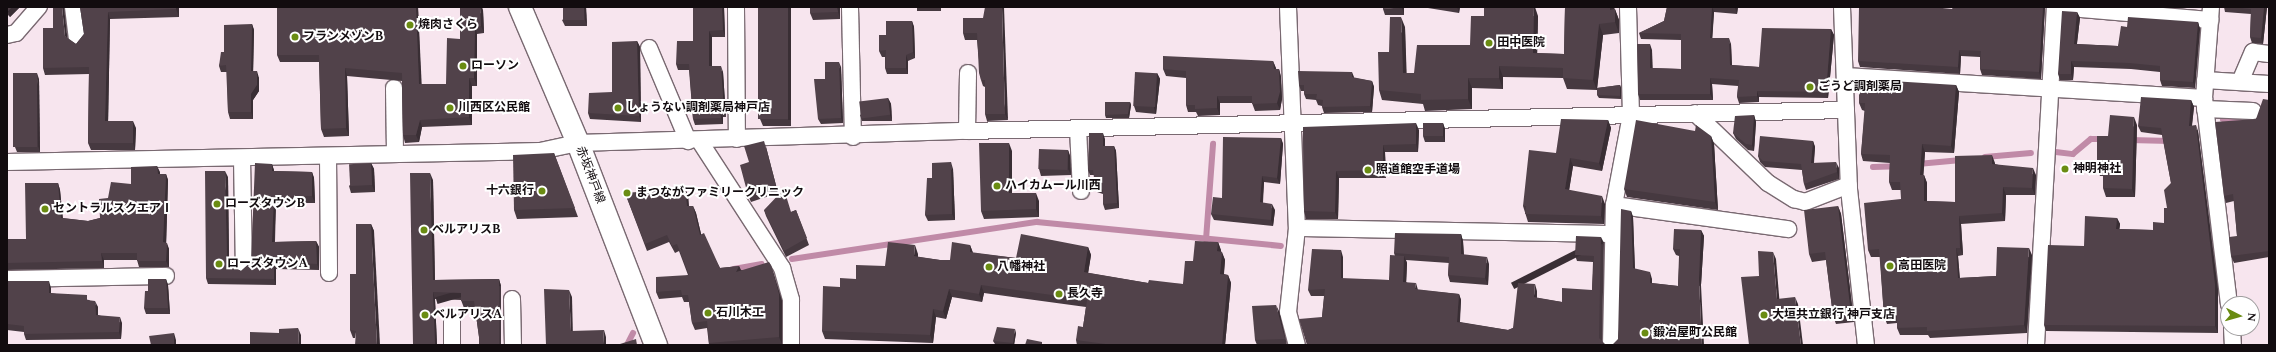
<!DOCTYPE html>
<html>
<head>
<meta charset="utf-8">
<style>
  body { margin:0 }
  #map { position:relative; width:2276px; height:352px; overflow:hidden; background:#f7e5ee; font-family:Spectral,"Noto Sans JP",serif }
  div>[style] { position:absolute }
  .stream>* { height:5.5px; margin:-2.75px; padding:0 2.75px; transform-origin:2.75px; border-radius:2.75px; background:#c08aa7 }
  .roads { filter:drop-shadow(1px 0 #796971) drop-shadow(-1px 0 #796971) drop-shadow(0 1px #796971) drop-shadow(0 -1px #796971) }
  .street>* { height:16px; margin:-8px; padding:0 8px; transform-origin:8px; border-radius:8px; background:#fff }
  .secondary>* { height:22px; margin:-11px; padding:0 11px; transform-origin:11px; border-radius:11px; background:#fff }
  .wall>* { inset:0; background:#463940; transform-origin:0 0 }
  .shaded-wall>* { inset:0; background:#392e34; transform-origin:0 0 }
  .building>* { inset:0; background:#51424a; transform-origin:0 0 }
  .dots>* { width:11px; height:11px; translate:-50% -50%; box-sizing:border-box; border:2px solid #fff; border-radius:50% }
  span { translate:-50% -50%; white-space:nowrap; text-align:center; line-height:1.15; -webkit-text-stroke:4px #fff; paint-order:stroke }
  .poi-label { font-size:12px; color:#120c0f; font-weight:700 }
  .left { translate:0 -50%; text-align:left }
  .right { translate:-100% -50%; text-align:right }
  .street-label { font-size:12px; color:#120c0f }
  .frame { position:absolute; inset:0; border:8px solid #120c0f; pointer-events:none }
  .north { position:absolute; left:2220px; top:296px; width:40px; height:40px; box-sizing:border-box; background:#fff; border:1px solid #a09e9f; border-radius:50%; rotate:96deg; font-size:11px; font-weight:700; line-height:16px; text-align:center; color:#120c0f }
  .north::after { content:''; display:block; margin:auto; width:14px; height:18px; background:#6a8c12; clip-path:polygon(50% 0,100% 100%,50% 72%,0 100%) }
</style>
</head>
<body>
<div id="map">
  <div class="stream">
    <i style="left:2223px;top:119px;width:17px;rotate:10deg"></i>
    <i style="left:2130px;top:140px;width:40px;rotate:1.4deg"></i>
    <i style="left:2056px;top:152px;width:17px;rotate:7deg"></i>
    <i style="left:2073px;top:154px;width:23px;rotate:-40deg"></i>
    <i style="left:2091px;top:139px;width:13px"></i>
    <i style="left:1985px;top:157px;width:46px;rotate:-5deg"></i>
    <i style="left:1918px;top:164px;width:43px;rotate:-5.3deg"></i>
    <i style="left:1873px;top:167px;width:24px;rotate:-2deg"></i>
    <i style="left:1206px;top:240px;width:96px;rotate:-85.8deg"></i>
    <i style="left:792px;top:259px;width:248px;rotate:-8.6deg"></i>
    <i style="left:1037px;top:222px;width:245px;rotate:5.6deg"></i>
    <i style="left:734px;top:269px;width:28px;rotate:-10deg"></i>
    <i style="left:627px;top:345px;width:13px;rotate:-63deg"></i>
  </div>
  <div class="roads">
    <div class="street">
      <i style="left:73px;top:7px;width:35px;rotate:83deg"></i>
      <i style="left:736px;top:7px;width:132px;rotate:89.6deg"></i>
      <i style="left:850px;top:7px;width:130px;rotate:88.7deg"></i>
      <i style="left:1288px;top:7px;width:221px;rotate:87.7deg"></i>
      <i style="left:1297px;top:228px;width:84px;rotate:96.1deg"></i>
      <i style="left:1288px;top:312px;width:34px;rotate:75deg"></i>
      <i style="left:1842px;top:7px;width:182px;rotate:87.8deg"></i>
      <i style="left:1849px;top:189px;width:157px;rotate:83.8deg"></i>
      <i style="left:2057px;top:7px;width:154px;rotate:4.9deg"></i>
      <i style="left:2211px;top:7px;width:91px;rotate:94.4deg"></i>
      <i style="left:2204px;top:98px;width:208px;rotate:83.1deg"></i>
      <i style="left:7px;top:35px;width:9px;rotate:-13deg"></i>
      <i style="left:16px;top:33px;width:35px;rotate:-49deg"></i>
      <i style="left:649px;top:48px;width:101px;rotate:67.2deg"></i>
      <i style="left:1845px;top:76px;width:360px;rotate:3.5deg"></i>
      <i style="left:2205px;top:80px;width:64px;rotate:3.6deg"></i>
      <i style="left:2240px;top:82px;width:33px;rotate:-67deg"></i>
      <i style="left:2253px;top:52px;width:16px;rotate:7deg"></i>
      <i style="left:394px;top:88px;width:66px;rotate:89.1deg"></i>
      <i style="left:2205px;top:109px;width:48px;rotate:2.4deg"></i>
      <i style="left:1695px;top:113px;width:101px;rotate:43.8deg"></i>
      <i style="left:1768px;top:183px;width:31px;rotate:32deg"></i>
      <i style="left:1794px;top:199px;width:11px;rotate:15deg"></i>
      <i style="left:1805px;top:202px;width:47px;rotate:-21.1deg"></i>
      <i style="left:1078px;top:128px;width:63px;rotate:87.3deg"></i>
      <i style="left:967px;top:131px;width:58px;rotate:-89deg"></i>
      <i style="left:699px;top:140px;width:153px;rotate:57deg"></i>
      <i style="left:782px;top:268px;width:33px;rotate:74deg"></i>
      <i style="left:791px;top:300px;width:45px;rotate:90deg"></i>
      <i style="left:328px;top:156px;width:117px;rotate:89.5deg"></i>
      <i style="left:242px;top:158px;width:110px;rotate:89deg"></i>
      <i style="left:7px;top:162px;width:533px;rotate:-1.18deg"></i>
      <i style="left:540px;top:151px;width:39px;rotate:-12deg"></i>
      <i style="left:578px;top:143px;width:389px;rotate:-1.8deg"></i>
      <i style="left:967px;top:131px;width:879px;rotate:-1.37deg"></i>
      <i style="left:1614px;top:205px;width:176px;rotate:7.9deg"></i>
      <i style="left:1297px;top:228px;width:315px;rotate:1.1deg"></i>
      <i style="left:7px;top:279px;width:159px;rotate:-1.1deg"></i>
      <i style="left:512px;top:299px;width:46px;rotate:88.8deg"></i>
      <i style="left:2232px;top:328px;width:17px;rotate:87deg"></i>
      <i style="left:452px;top:345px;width:24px;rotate:-90deg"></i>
      <i style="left:1611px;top:345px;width:140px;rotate:-88.8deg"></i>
      <i style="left:1614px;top:205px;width:92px;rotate:-79.3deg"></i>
      <i style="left:1631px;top:115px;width:108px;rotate:-91.6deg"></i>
      <i style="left:2036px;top:345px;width:339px;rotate:-86.8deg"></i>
    </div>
    <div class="secondary">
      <i style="left:520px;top:7px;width:148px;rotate:66.9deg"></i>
      <i style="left:578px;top:143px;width:217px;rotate:68.9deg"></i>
    </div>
  </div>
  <div class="wall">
    <i style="clip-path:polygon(7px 7px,20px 7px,10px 17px,7px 14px)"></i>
    <i style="clip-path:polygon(80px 7px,179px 7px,179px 17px,110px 19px,108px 121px,136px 128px,135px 150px,91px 150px,88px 143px,89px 74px,45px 75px,43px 68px,67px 38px,76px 44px,84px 34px)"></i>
    <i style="clip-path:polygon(277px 7px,418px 7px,421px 84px,446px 84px,460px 39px,483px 10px,484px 33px,477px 34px,477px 86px,472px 86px,472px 125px,422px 127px,419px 142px,405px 143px,403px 135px,402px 81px,347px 76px,349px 136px,324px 137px,321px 129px,319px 62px,280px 62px,277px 55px)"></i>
    <i style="clip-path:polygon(586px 7px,587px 26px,565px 26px,562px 20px)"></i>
    <i style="clip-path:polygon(724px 7px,725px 37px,712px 37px,712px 66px,723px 72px,726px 117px,723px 117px,723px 124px,695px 125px,693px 119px,689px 70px,678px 70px,676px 64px,693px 41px)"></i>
    <i style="clip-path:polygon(758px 7px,791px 7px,791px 126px,763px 126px,760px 119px)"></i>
    <i style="clip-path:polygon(810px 7px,840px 7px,840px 19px,813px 20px,810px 13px)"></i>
    <i style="left:917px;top:7px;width:24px;height:4px"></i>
    <i style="clip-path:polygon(1404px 7px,1404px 15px,1385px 15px,1383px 9px)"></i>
    <i style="clip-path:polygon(1427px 7px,1460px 7px,1459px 13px,1428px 8px)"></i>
    <i style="clip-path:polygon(1565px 7px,1614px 7px,1619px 20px,1619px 33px,1603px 35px,1597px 88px,1620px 85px,1621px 88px,1621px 99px,1599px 98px,1597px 95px,1597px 90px,1567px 89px,1563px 78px,1503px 77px,1503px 89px,1472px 88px,1472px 109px,1425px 111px,1423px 104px,1382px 100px,1379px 90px,1389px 52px,1405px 27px,1406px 73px,1414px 73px,1470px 45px,1484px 16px,1538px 16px,1537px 53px,1564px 54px)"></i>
    <i style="clip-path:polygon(1667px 7px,1738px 7px,1737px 14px,1714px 12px,1712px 38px,1731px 44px,1732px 65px,1759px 67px,1831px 29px,1834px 35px,1828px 98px,1759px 97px,1759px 102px,1739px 103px,1737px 97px,1738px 86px,1712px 84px,1713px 100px,1640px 100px,1638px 94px,1652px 50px,1652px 68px,1681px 69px,1681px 40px,1641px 39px,1639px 33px,1664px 21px)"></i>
    <i style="clip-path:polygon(2045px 7px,2041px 79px,1982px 75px,1980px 69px,1980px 57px,1961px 56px,1960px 74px,1860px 67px,1858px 61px,1952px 9px)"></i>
    <i style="clip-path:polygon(2166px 7px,2187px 7px,2187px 8px)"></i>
    <i style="clip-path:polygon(2224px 7px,2267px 7px,2263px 44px,2252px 43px,2250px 37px,2251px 14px,2225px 12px)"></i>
    <i style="clip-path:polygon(2077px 12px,2080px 18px,2077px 44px,2118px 46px,2127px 27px,2198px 22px,2200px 29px,2195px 88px,2162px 86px,2160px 80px,2160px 72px,2131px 69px,2074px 67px,2073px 80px,2060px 80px,2058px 74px)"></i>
    <i style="clip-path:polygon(983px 18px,1008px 120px,987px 121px,985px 114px,985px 87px,983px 86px,981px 80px,977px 40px,965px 40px,963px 33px)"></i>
    <i style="clip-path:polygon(912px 21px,914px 27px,915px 58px,908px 61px,908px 74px,887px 74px,885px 68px,885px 57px,882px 57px,879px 51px,886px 35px)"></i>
    <i style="clip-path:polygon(252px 24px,254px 30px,253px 71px,259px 78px,259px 91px,253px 100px,253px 119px,230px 119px,228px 112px,227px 72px,221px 72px,219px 66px,224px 52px)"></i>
    <i style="clip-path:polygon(637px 41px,640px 47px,641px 122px,590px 119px,588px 113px,612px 92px)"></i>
    <i style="clip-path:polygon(1273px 61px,1276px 69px,1279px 69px,1281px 77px,1282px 99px,1280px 110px,1255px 111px,1252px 103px,1220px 103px,1220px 115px,1198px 116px,1196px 112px,1188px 112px,1186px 105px,1186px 78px,1166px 76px,1163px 69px)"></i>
    <i style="clip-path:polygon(841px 67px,843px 123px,821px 124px,818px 119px,825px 79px)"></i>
    <i style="clip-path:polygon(1157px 73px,1160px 79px,1156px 114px,1136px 112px,1134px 106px)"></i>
    <i style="clip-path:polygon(1354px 78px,1372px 81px,1374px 87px,1372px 112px,1324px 113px,1322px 107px,1322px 106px,1318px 105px,1316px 100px,1306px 99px,1304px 94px,1304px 91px,1301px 91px,1299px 85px)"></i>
    <i style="clip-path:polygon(39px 79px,40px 152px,17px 152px,15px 147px)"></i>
    <i style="clip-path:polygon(1956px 85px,1959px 92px,1954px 153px,1925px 152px,1923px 175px,1924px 175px,1927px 183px,1927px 201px,1955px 202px,1995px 163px,1995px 164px,2036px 175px,2035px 195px,2006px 195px,2005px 221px,1961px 224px,1963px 255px,1958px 256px,1960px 278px,1996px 276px,2032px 255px,2027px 333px,1930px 338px,1928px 335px,1900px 335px,1897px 328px,1897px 323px,1887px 324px,1884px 316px,1880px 257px,1871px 257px,1868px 250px,1901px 199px,1901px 190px,1892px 190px,1889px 182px,1890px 163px,1863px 161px,1861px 154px,1865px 111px,1862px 110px,1859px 103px)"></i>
    <i style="clip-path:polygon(888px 98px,891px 104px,892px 121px,862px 121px,860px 115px)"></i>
    <i style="clip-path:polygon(2191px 100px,2194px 107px,2192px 126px,2198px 131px,2218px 290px,2218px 333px,2046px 331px,2044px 325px,2084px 246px,2117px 218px,2120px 224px,2119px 229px,2153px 230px,2164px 223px,2167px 208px,2171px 183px,2162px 135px,2141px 132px,2138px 126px)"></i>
    <i style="clip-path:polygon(2269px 100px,2269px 257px,2234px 263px,2231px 256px,2237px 236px,2234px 201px,2226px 203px,2224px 196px,2256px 119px)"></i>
    <i style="clip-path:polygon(1130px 102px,1131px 105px,1129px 118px,1106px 118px,1105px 115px)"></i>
    <i style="clip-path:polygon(1754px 115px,1756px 122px,1754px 151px,1748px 150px,1736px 139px,1733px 133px)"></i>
    <i style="clip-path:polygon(1608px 120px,1611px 128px,1602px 171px,1573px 166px,1569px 190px,1605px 204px,1604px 224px,1528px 222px,1523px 206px,1556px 153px)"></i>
    <i style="clip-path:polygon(1443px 123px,1445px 129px,1445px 142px,1425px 142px,1423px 136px)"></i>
    <i style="clip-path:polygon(2137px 125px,2135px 197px,2106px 197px,2103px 188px,2103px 176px,2100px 176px,2097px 168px,2108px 136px)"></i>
    <i style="clip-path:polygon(1303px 127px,1419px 130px,1418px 152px,1385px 152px,1386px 178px,1339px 178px,1338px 219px,1306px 219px,1304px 211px)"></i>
    <i style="clip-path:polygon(1711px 136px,1714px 144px,1718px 210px,1627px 197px,1624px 189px)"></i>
    <i style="clip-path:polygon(1281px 138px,1283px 144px,1280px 184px,1264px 182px,1263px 203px,1275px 210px,1273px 226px,1214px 220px,1211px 214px,1222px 198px)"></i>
    <i style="clip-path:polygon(1105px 139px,1105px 146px,1114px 146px,1116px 151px,1119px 208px,1105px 210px,1103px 204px,1103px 194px,1097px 192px,1095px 186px,1094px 175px,1090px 175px,1088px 170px)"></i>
    <i style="clip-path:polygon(1813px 141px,1815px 147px,1814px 163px,1839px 168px,1839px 179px,1806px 190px,1804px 184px,1802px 170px,1765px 167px,1760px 162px,1758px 156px)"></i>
    <i style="clip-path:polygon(766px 147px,778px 193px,751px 202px,748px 195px,749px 162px)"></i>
    <i style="clip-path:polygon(1068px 150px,1070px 156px,1071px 175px,1041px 176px,1039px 169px)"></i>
    <i style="clip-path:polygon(1012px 151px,1012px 193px,1039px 201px,1039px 217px,984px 219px,981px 211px)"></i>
    <i style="clip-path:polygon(554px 153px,578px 217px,517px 219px,514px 210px)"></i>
    <i style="clip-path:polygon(371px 163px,374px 169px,375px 192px,351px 193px,349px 186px)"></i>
    <i style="clip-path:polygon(272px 164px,274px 171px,312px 172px,314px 178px,315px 203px,276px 203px,275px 242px,316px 241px,319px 247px,319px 270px,276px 269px,276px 285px,208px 284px,206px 278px,228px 177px,229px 257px,234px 264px,235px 268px,241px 271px,251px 262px)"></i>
    <i style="clip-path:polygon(157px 166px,160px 174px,166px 174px,168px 180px,166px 243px,169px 249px,169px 267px,139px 267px,137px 260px,104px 260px,104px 268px,7px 270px,7px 239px,26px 239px,58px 183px,60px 190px,63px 218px,88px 221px,100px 218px,108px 198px,131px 184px)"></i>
    <i style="clip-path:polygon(953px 169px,955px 220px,928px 221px,925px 215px,932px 178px)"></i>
    <i style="clip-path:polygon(433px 180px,435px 280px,499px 279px,501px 286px,501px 345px,479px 337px,475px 308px,464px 308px,461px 300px,435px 299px,437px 345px,413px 345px)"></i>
    <i style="clip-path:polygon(625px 193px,688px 195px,689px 206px,693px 206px,696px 213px,701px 234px,720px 268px,739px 266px,741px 270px,773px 272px,782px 301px,782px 344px,774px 345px,709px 345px,707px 328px,695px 330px,692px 323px,689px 302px,684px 302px,682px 297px,659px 299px,656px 292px,688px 275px,679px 251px,675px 253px,669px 242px,647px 251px)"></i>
    <i style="clip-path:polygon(1838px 206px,1841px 214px,1854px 322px,1836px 324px,1833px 316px,1826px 260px,1812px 262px,1809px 254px)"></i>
    <i style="clip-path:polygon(764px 210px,791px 212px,796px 210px,809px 245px,786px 257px,766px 216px)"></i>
    <i style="clip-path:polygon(1631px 211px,1633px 217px,1635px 269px,1652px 279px,1652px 283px,1678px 286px,1679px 256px,1676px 255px,1673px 249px,1701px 230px,1704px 236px,1701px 285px,1618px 339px)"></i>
    <i style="clip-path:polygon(371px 224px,374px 231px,355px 338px,353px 338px,350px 330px,356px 274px)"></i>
    <i style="clip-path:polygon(1461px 234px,1463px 241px,1464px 255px,1489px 264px,1488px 285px,1450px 282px,1448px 275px,1449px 263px,1406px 260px,1407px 263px,1406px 282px,1418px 290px,1459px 294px,1461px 300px,1460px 322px,1508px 330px,1513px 328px,1537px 291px,1537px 298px,1562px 302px,1592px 290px,1593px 262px,1577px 261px,1575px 255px,1604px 243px,1602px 341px,1322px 317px,1324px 296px,1311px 296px,1308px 290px,1343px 257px,1343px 279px,1389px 280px,1395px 256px,1394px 253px)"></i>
    <i style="clip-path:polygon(1218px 242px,1221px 251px,1225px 260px,1224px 274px,1228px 275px,1231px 283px,1225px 345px,1077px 345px,1076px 340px,1083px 327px,1086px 307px,984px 293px,982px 302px,952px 297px,946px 319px,936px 317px,933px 343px,825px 339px,822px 331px,840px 287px,885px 266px,918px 254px,918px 257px,940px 260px,950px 260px,970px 245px,973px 253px,1016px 258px,1088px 247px,1091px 255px,1088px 273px,1148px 283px,1183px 284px,1193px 261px)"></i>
    <i style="clip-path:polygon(166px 279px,168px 285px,170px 314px,146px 314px,144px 308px)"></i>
    <i style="clip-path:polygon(7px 281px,51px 288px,51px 293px,89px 300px,98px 307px,98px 315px,122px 323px,121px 339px,26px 340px,24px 334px,24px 332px,7px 330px)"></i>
    <i style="clip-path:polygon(1279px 311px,1287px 345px,1257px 345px,1255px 340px)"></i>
    <i style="clip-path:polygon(1016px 333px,1014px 345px,1002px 345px,995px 344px,993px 341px)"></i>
  </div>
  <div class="shaded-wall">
    <i style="clip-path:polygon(12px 7px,20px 7px,10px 17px,8px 11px)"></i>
    <i style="clip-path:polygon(62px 7px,64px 7px,68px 43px,65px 36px)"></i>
    <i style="clip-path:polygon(176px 7px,179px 7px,179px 17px,176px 9px)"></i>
    <i style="clip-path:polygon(416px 7px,418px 7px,422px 91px,419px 84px)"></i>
    <i style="clip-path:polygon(480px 7px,482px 7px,483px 10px,484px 33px,481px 26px)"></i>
    <i style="clip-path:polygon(584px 7px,586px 7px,587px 26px,585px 20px)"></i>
    <i style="clip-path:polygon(722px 7px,724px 7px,725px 37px,723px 30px)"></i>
    <i style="left:788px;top:7px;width:3px;height:113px"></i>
    <i style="clip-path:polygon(837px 7px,840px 7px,840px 19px,838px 12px)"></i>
    <i style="clip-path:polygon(1002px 7px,1004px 7px,1008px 120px,1005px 114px)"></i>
    <i style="clip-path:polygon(1402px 7px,1404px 7px,1404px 15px,1402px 8px)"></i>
    <i style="clip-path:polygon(1457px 7px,1460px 7px,1459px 13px)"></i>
    <i style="clip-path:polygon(1534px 7px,1535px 7px,1538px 16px,1537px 63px,1533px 53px)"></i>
    <i style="clip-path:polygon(1610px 7px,1614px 7px,1614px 20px,1610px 10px)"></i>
    <i style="clip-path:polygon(1712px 7px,1714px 12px,1712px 44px,1710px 38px)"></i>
    <i style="clip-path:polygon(1735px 7px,1738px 7px,1737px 14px,1735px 8px)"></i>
    <i style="clip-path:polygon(2043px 7px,2045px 7px,2041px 79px,2039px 72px)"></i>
    <i style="clip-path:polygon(2264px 7px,2267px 7px,2263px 44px,2261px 38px)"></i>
    <i style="clip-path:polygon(1615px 9px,1619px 20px,1619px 33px,1615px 22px)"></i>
    <i style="clip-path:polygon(108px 12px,110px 19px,108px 128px,105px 121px)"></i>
    <i style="clip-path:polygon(2077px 12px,2080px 18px,2076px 50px,2074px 44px)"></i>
    <i style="clip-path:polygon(1401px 17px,1405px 27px,1407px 83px,1403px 73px)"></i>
    <i style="clip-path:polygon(912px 21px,914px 27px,915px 58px,913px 52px)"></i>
    <i style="clip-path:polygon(2198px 22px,2200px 29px,2195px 88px,2193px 82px)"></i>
    <i style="clip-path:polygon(252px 24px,254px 30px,253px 78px,251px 71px)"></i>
    <i style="clip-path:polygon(1599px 24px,1603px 35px,1597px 90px,1593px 80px)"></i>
    <i style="clip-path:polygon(475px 26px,477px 34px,477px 86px,474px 78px)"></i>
    <i style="clip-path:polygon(1831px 29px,1834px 35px,1828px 98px,1826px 92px)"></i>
    <i style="clip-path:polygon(709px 31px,712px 37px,712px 72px,709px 66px)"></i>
    <i style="clip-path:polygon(1729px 38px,1731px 44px,1732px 71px,1730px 65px)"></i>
    <i style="clip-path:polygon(637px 41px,640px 47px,641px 122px,639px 116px)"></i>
    <i style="clip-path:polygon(1650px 44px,1652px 50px,1653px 74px,1650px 68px)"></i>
    <i style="clip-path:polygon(1959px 50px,1961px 56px,1960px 74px,1958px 67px)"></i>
    <i style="clip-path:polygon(906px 55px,908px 61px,908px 74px,906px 68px)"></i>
    <i style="clip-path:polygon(1273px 61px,1276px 68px,1277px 76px,1274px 69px)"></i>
    <i style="clip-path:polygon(2071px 61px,2074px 67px,2073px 80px,2071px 74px)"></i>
    <i style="clip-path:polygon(839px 62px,841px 67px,843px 123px,841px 118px)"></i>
    <i style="clip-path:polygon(721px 66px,723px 72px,726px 117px,724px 111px)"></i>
    <i style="clip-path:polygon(1499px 66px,1503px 77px,1503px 89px,1499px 78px)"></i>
    <i style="clip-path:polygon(345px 68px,347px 76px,349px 136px,346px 128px)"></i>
    <i style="clip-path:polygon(1279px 69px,1281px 77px,1282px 99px,1280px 110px,1277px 103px)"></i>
    <i style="clip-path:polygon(257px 71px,259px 78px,259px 91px,253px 100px,253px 119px,251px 112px,251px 94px)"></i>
    <i style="clip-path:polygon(1352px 72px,1354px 77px,1354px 83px,1352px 77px)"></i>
    <i style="clip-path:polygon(37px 73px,39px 79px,40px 152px,38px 146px)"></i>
    <i style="clip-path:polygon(1157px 73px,1160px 79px,1156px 114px,1154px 108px)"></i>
    <i style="clip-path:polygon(469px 78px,472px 86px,472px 125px,469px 117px)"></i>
    <i style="clip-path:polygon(1468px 78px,1472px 88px,1472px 109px,1468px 99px)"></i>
    <i style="clip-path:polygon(1710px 78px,1712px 84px,1713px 100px,1710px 94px)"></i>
    <i style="clip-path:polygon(1372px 81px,1374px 87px,1372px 112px,1370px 106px)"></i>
    <i style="clip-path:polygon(1620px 85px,1621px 88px,1621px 99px,1620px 96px)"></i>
    <i style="clip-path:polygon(1956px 85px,1959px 92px,1954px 153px,1951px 146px)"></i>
    <i style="clip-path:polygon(1757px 91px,1759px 97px,1759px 102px,1757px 96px)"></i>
    <i style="clip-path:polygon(1217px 96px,1220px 103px,1220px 115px,1217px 108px)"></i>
    <i style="clip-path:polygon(888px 98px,891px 104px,892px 121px,890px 115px)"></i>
    <i style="clip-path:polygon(2191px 100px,2194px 107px,2191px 132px,2189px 126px)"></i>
    <i style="clip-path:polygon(1130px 102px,1131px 105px,1129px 118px,1128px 114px)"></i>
    <i style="clip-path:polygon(720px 111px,723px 117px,723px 124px,721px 118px)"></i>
    <i style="clip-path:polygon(1754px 115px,1756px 122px,1754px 151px,1752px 145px)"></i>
    <i style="clip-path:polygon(2134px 117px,2137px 125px,2135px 197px,2132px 189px)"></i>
    <i style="clip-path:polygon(420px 120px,422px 127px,419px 142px,416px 135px)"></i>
    <i style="clip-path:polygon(1608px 120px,1611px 128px,1602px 171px,1599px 163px)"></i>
    <i style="clip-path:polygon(133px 121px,136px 128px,135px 150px,133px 143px)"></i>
    <i style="clip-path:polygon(1416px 123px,1419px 130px,1418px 152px,1416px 144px)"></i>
    <i style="clip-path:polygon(1443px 123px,1445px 129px,1445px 142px,1443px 136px)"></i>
    <i style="clip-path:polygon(2196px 125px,2198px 131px,2218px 290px,2218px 333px,2215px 326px)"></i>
    <i style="clip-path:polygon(1103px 133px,1105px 139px,1105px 152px,1103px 146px)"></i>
    <i style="clip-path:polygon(1711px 136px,1714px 144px,1718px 210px,1715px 202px)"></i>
    <i style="clip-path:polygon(1281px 138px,1283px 144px,1280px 184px,1277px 178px)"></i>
    <i style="clip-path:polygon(764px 141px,766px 147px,778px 193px,776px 187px)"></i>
    <i style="clip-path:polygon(1813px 141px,1815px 147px,1813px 169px,1811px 163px)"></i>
    <i style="clip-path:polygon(1009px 143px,1012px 151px,1012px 201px,1009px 193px)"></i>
    <i style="clip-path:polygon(1922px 144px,1925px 152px,1923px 183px,1920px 175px)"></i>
    <i style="clip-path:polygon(1383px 145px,1385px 152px,1386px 178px,1383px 170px)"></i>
    <i style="clip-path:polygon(1114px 146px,1116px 151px,1119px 208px,1117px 203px)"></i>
    <i style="clip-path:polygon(1068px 150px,1070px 156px,1071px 175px,1068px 169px)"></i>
    <i style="clip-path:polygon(1992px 155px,1995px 163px,1995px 172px,1992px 164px)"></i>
    <i style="clip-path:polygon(1570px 158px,1573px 166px,1568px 197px,1565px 189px)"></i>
    <i style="clip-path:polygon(951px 162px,953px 169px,955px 220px,952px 214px)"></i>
    <i style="clip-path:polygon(1836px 162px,1839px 168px,1839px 179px,1837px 172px)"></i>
    <i style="clip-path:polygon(371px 163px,374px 169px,375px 192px,372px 185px)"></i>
    <i style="clip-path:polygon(272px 164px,274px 170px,274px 177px,272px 171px)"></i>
    <i style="clip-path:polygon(157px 166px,160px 172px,160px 180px,158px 174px)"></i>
    <i style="clip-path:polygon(2033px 168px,2036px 175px,2035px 195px,2032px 188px)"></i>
    <i style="clip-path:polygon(225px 171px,228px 177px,229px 263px,227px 257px)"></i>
    <i style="clip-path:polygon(1336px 171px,1339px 178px,1338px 219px,1335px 212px)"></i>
    <i style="clip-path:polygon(312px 172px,314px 178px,315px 203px,312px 196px)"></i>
    <i style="clip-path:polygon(430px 173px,433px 180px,435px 287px,433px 280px)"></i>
    <i style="clip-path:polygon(166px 174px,168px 180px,166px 249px,163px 242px)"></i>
    <i style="clip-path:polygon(1924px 175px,1927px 183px,1927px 208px,1924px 201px)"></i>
    <i style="clip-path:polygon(1262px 176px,1264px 182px,1262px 208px,1260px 202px)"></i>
    <i style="clip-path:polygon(58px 183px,60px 190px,63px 224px,61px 218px)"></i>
    <i style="clip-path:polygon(2003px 187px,2006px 195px,2005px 221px,2002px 213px)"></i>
    <i style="clip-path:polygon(685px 188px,688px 195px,689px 213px,687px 206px)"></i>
    <i style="clip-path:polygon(1036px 193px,1039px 201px,1039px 217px,1036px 209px)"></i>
    <i style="clip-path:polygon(1602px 196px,1605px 204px,1604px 224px,1601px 216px)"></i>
    <i style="clip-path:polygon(274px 197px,276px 203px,274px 248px,272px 242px)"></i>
    <i style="clip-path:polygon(1272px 204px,1275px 210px,1273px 226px,1271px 220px)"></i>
    <i style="clip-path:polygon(693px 206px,696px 213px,703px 242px,700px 235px)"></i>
    <i style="clip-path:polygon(1838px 206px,1841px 214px,1854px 322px,1851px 314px)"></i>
    <i style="clip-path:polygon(1631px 211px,1633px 217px,1635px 275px,1633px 268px)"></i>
    <i style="clip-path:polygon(1959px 216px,1961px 224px,1963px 255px,1960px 248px)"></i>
    <i style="clip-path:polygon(2117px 218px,2120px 224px,2119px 235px,2116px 229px)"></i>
    <i style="clip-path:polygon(371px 224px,374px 231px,380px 345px,377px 345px)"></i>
    <i style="clip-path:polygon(1701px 230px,1704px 236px,1701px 285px,1704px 345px,1702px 345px,1699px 279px)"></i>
    <i style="clip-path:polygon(1461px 234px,1463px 241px,1464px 261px,1461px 254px)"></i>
    <i style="left:1601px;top:237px;width:7px;height:101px;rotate:63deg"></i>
    <i style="clip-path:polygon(316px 241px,319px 247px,319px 270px,317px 264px)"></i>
    <i style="clip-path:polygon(1218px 242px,1221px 250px,1220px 259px,1217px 251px)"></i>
    <i style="clip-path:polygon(167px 243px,169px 249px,169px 267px,166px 261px)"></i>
    <i style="clip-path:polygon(915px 245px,918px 254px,917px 264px,914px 256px)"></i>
    <i style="clip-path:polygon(970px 245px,973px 253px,970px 252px)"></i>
    <i style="clip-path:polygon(1088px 247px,1091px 255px,1087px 280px,1084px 272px)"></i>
    <i style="clip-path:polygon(1956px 248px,1958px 256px,1960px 286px,1958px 278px)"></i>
    <i style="clip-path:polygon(2029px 248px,2032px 255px,2027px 333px,2024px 325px)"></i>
    <i style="clip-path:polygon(1341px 250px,1343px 257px,1343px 285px,1341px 278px)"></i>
    <i style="clip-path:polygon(1222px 252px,1225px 260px,1223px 282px,1220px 274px)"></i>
    <i style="clip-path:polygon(1773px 252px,1776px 259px,1780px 307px,1777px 299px)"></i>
    <i style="clip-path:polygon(101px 253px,104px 260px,104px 268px,102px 261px)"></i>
    <i style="clip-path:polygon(1404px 256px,1407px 263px,1406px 288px,1403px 282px)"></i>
    <i style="clip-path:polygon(1487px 257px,1489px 264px,1488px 285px,1485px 278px)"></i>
    <i style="clip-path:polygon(274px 262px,276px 269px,276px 285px,274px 279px)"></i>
    <i style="clip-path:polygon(771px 265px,782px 301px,782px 344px,779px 337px)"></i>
    <i style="clip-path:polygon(739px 266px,742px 273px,736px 272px)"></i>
    <i style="clip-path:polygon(1650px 272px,1652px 279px,1652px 289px,1650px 283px)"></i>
    <i style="clip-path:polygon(1228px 275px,1231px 283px,1225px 345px,1222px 345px)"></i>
    <i style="clip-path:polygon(166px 279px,168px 285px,170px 314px,168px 308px)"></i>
    <i style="left:499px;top:279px;width:7px;height:66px;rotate:74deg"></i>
    <i style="clip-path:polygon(49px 281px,51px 288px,51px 300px,49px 293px)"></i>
    <i style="clip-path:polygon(1416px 283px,1418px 290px,1415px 289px)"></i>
    <i style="clip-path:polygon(1535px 284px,1537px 291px,1536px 304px,1534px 297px)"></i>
    <i style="clip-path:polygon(981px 285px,984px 293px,982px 302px,979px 294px)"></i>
    <i style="clip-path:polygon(949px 289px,952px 297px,946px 319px,943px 311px)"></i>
    <i style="clip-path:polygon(569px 290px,572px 297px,573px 338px,571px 331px)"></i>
    <i style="clip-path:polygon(433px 292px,435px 299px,437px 345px,435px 345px)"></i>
    <i style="clip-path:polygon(1459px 294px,1461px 300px,1459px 328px,1457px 322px)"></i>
    <i style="clip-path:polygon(1795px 297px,1798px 304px,1803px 345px,1801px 345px)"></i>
    <i style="clip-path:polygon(95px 301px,98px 307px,98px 321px,96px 315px)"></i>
    <i style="clip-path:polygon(1276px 305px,1279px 311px,1287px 345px,1285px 339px)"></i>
    <i style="clip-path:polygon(933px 309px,936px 317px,933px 343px,930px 335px)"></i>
    <i style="clip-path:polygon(120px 317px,122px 323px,121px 339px,119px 332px)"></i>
    <i style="clip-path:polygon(298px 328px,301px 335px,301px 345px,299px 345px)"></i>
    <i style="clip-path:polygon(1015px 329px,1016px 333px,1014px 345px,1013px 345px,1013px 343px)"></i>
    <i style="clip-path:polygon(604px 330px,606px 337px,606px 345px,603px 345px)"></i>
    <i style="clip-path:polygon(174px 333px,176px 340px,176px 345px,174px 345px)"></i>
  </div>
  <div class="building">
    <i style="clip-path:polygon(7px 7px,12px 7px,8px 11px,7px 10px)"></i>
    <i style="clip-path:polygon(53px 7px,62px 7px,65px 36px,76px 44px,84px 34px,80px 7px,176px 7px,176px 9px,108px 12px,105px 121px,133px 121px,133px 143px,88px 143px,89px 67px,43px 68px,43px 28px,53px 28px)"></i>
    <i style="clip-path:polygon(277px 7px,416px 7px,419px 84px,446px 84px,447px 38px,460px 39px,460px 7px,480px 7px,481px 26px,475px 26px,474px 78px,469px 78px,469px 117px,420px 120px,416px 135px,403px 135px,402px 73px,345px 68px,346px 128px,321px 129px,319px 55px,277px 55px)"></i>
    <i style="left:563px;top:7px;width:21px;height:13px"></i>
    <i style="clip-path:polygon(693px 7px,722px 7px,723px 30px,709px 31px,709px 66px,721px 66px,724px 111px,720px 111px,721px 118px,693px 119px,689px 64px,676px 64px,677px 41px,693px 41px)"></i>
    <i style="left:758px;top:7px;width:30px;height:112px"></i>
    <i style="clip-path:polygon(810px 7px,837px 7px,838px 12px,810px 13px)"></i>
    <i style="clip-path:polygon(985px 7px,1002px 7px,1005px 114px,985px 114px,985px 80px,981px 80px,979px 73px,977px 33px,963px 33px,963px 18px,983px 18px)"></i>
    <i style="clip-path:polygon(1383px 7px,1402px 7px,1402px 8px,1383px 9px)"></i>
    <i style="clip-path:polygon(1484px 7px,1534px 7px,1533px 53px,1564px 54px,1565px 7px,1610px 7px,1610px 10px,1615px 9px,1615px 22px,1599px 24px,1593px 80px,1563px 78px,1563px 68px,1499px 66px,1499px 78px,1468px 78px,1468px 99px,1421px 100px,1421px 94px,1379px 90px,1378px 52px,1389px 52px,1390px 17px,1401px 17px,1403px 73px,1414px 73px,1417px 45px,1470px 45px,1471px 16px,1484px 16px)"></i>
    <i style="clip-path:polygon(1667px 7px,1712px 7px,1710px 38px,1729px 38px,1730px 65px,1759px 67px,1762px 28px,1831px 29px,1826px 92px,1757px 91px,1757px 96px,1737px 97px,1739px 80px,1710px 78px,1710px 94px,1638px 94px,1637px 44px,1650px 44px,1650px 68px,1681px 69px,1681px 34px,1639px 33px,1664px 21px)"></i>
    <i style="clip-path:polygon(1721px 7px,1735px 7px,1735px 8px)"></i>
    <i style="clip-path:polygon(1859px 7px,1933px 7px,1952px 9px,1953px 7px,2043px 7px,2039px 72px,1980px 69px,1981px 51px,1959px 50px,1958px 67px,1858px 61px)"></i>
    <i style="clip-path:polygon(2232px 7px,2264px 7px,2261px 38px,2250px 37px,2251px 9px)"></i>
    <i style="clip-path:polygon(2062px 11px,2077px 12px,2074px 44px,2118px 46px,2121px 26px,2127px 27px,2128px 17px,2198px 22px,2193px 82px,2160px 80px,2160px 66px,2129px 63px,2071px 61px,2071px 74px,2058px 74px)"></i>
    <i style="clip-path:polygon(886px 21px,912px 21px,913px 52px,906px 55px,906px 68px,885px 68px,886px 50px,879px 51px,879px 35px,886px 35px)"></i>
    <i style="clip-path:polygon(252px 24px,251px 71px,257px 71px,257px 85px,251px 94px,251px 112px,228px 112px,226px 65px,219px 66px,221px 52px,224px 52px,224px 25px)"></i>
    <i style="clip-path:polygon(637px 41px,639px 116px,588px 113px,589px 93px,612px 92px,612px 42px)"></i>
    <i style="clip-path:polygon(1163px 56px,1273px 61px,1274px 69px,1279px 69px,1280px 92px,1277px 103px,1252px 104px,1252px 96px,1217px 96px,1217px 108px,1195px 109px,1195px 105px,1186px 105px,1186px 71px,1163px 69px)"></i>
    <i style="clip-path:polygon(825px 62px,839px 62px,841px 118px,818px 119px,814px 79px,825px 79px)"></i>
    <i style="clip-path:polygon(1298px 71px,1352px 72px,1352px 77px,1372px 81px,1370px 106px,1322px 107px,1323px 100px,1316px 99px,1317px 94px,1304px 94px,1304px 85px,1299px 85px)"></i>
    <i style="left:1135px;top:72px;width:22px;height:34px;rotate:3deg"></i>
    <i style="left:13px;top:73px;width:24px;height:74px"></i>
    <i style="clip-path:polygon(1859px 79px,1956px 85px,1951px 146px,1922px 144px,1920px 175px,1924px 175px,1924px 201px,1955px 202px,1955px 156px,1992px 155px,1992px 164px,2033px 168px,2032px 188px,2003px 187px,2002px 213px,1959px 216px,1960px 248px,1956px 248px,1958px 278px,1996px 276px,1997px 247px,2029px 248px,2024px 325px,1927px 331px,1927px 327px,1897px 328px,1897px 316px,1884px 316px,1879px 249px,1868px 250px,1864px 203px,1901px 199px,1900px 182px,1889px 182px,1890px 155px,1861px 154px,1865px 103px,1859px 103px)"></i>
    <i style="clip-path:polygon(1620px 85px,1620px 96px,1597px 95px,1597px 88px)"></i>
    <i style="clip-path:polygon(2141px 97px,2191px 100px,2189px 126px,2196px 125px,2215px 284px,2215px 326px,2044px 325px,2048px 245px,2084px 246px,2085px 216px,2117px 218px,2116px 229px,2153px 230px,2153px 222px,2164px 223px,2164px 208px,2167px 208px,2164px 190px,2171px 183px,2161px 128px,2138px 126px)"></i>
    <i style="left:888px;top:98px;width:17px;height:29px;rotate:83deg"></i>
    <i style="clip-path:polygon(2263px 99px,2269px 100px,2269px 251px,2231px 256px,2229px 237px,2237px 236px,2233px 194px,2224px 196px,2215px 122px,2256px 119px)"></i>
    <i style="clip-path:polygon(1105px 102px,1130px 102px,1128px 114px,1105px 115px)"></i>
    <i style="clip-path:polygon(1754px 115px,1752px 145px,1746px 144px,1733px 133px,1735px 116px)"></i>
    <i style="clip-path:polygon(2110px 115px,2134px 117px,2132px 189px,2103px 188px,2103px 168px,2097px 168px,2097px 136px,2108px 136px)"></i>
    <i style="clip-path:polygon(1561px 119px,1608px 120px,1599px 163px,1570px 158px,1565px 189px,1602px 196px,1601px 216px,1525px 214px,1526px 206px,1523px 206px,1529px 150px,1556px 153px)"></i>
    <i style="clip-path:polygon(1636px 120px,1695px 131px,1696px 125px,1711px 136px,1715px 202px,1624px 189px)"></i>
    <i style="clip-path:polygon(1416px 123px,1416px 144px,1383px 145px,1383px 170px,1336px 171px,1335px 212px,1304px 211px,1303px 127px)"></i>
    <i style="left:1443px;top:123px;width:13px;height:20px;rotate:90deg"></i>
    <i style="clip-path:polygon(1089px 133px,1103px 133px,1103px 146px,1114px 146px,1117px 203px,1103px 204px,1103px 190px,1095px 186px,1093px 170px,1088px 170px)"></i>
    <i style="clip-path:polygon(1760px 136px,1813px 141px,1811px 163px,1836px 162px,1837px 172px,1804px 184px,1801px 164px,1763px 161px,1758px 156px)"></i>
    <i style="clip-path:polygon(1223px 137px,1281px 138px,1277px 178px,1262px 176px,1260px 202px,1272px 204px,1271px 220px,1211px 214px,1213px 197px,1222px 198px)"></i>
    <i style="clip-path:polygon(764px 141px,776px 187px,748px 195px,740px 165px,749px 162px,744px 146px)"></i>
    <i style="clip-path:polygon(979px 143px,1009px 143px,1009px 193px,1036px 193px,1036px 209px,981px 211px)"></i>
    <i style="left:1039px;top:149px;width:29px;height:20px;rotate:2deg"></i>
    <i style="clip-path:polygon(554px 153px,575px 208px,514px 210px,513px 155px)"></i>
    <i style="clip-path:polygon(951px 162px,952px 214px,925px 215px,927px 178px,932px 178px,932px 163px)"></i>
    <i style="clip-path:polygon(255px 163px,272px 164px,272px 171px,312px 172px,312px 196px,274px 197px,272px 242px,316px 241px,317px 264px,274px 262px,274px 279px,206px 278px,205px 171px,225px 171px,227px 257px,232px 258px,234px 267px,241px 271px,251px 262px)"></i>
    <i style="left:371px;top:163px;width:22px;height:22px;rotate:87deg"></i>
    <i style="clip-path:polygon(157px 166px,158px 174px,166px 174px,163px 242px,167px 243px,166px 261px,137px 261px,137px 253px,101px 253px,102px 261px,7px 263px,7px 239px,26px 239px,25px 183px,58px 183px,61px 218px,88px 221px,100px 218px,99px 199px,108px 198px,111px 182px,131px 184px,131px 167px)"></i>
    <i style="clip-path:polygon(410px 173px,430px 173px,433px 280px,499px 279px,499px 345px,479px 345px,479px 337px,474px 301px,461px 301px,461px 293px,433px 292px,435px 345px,413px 345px)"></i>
    <i style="clip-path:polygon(685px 188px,687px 206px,693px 206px,700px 235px,704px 233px,720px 268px,739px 266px,736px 272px,769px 262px,771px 265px,779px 294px,779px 337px,709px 343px,707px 321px,692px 323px,688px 295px,682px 295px,681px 290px,656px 292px,656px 277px,689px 275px,677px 244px,672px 246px,667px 235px,645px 244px,625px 193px)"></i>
    <i style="clip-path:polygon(784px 189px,791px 212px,796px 210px,807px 238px,784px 251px,764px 210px)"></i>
    <i style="clip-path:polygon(1838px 206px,1851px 314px,1833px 316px,1825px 252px,1809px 254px,1804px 210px)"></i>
    <i style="clip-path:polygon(1621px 209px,1631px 211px,1633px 268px,1650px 272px,1650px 283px,1678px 286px,1680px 249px,1673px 249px,1674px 229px,1701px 230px,1699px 279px,1702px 345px,1612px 345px,1618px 339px)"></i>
    <i style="clip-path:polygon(356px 224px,371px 224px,377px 345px,355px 345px,356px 331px,350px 330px,350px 274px,356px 274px)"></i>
    <i style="clip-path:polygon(1395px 233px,1461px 234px,1461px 254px,1487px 257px,1485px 278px,1448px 275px,1449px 257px,1394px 253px)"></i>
    <i style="clip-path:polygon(1021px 234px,1088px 247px,1084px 272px,1148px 283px,1149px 280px,1183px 284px,1185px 261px,1193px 261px,1195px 241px,1218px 242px,1217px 251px,1222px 252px,1220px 274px,1228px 275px,1222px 345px,1113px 345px,1076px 340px,1078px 326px,1083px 327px,1087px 300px,981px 285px,979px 294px,949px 289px,943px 311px,933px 309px,930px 335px,822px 331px,823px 286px,840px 287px,840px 278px,856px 279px,856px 265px,885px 266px,888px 242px,915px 245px,914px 256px,940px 260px,950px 260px,952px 242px,970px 245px,970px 252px,1016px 258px)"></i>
    <i style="clip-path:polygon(1576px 236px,1601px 237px,1599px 338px,1606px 345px,1307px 345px,1299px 319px,1322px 317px,1325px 289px,1308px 290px,1312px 249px,1341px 250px,1341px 278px,1389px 280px,1390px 255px,1404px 256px,1403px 282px,1416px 283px,1415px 289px,1459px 294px,1457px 322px,1508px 330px,1513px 328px,1518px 283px,1535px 284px,1534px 297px,1562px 302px,1562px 288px,1592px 290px,1594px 256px,1575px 255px)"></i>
    <i style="clip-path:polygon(1758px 251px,1773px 252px,1777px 299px,1795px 297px,1801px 345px,1749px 345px,1741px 277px,1759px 276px)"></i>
    <i style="clip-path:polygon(148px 279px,166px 279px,168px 308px,144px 308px,145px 291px,148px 291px)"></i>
    <i style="clip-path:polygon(7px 281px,49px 281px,49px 293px,87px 295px,87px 300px,95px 301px,96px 315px,120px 317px,119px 332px,24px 334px,24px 326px,7px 324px)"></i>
    <i style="clip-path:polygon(544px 289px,569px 290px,571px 331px,604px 330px,603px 345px,546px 345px)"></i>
    <i style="clip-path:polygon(1276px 305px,1285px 339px,1255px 340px,1252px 306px)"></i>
    <i style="clip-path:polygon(997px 327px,1015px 329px,1013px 343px,993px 341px)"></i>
    <i style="clip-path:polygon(298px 328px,299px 345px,250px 345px,250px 332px,279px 333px,279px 329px)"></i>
    <i style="clip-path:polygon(174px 333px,174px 345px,151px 345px,149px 336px)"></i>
    <i style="clip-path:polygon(636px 339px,637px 345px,620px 345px,620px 344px)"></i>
    <i style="clip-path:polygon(1027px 339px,1042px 342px,1042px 345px,1025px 345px)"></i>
  </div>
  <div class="dots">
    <i style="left:410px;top:25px;background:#6a8c12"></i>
    <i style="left:295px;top:37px;background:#6a8c12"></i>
    <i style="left:1489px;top:43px;background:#6a8c12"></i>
    <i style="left:463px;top:66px;background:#6a8c12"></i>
    <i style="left:1810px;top:87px;background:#6a8c12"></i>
    <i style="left:450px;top:108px;background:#6a8c12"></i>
    <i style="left:618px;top:108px;background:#6a8c12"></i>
    <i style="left:2065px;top:169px;background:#6a8c12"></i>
    <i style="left:1368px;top:170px;background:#6a8c12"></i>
    <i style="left:997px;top:186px;background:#6a8c12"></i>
    <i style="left:542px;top:191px;background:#6a8c12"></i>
    <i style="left:627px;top:193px;background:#6a8c12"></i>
    <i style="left:217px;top:204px;background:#6a8c12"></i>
    <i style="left:45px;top:209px;background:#6a8c12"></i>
    <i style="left:424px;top:230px;background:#6a8c12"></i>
    <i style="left:219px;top:264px;background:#6a8c12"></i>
    <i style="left:1890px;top:266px;background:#6a8c12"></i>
    <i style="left:989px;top:267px;background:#6a8c12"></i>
    <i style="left:1059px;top:294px;background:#6a8c12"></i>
    <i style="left:708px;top:313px;background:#6a8c12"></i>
    <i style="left:425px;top:315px;background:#6a8c12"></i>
    <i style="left:1764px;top:315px;background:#6a8c12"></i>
    <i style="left:1645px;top:333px;background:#6a8c12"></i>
  </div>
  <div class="poi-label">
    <span class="left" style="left:418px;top:25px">焼肉さくら</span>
    <span class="left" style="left:303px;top:37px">フランメゾンB</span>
    <span class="left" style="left:1497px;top:43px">田中医院</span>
    <span class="left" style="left:471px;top:66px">ローソン</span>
    <span class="left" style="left:1818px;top:87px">ごうど調剤薬局</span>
    <span class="left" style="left:458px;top:108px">川西区公民館</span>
    <span class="left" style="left:626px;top:108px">しょうない調剤薬局神戸店</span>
    <span class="left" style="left:2073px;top:169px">神明神社</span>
    <span class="left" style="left:1376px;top:170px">照道館空手道場</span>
    <span class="left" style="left:1005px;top:186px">ハイカムール川西</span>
    <span class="right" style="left:534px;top:191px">十六銀行</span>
    <span class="left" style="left:636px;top:193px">まつながファミリークリニック</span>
    <span class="left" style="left:225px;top:204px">ローズタウンB</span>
    <span class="left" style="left:53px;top:209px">セントラルスクエアⅠ</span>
    <span class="left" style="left:432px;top:230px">ベルアリスB</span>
    <span class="left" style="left:227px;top:264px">ローズタウンA</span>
    <span class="left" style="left:1898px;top:266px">高田医院</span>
    <span class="left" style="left:997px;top:267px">八幡神社</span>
    <span class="left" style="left:1067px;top:294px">長久寺</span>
    <span class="left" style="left:716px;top:313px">石川木工</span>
    <span class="left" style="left:433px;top:315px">ベルアリスA</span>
    <span class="left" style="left:1772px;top:315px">大垣共立銀行 神戸支店</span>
    <span class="left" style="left:1653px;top:333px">鍛冶屋町公民館</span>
  </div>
  <div class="street-label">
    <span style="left:590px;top:175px;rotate:69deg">赤坂神戸線</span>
  </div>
  <div class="frame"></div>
  <div class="north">N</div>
</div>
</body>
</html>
